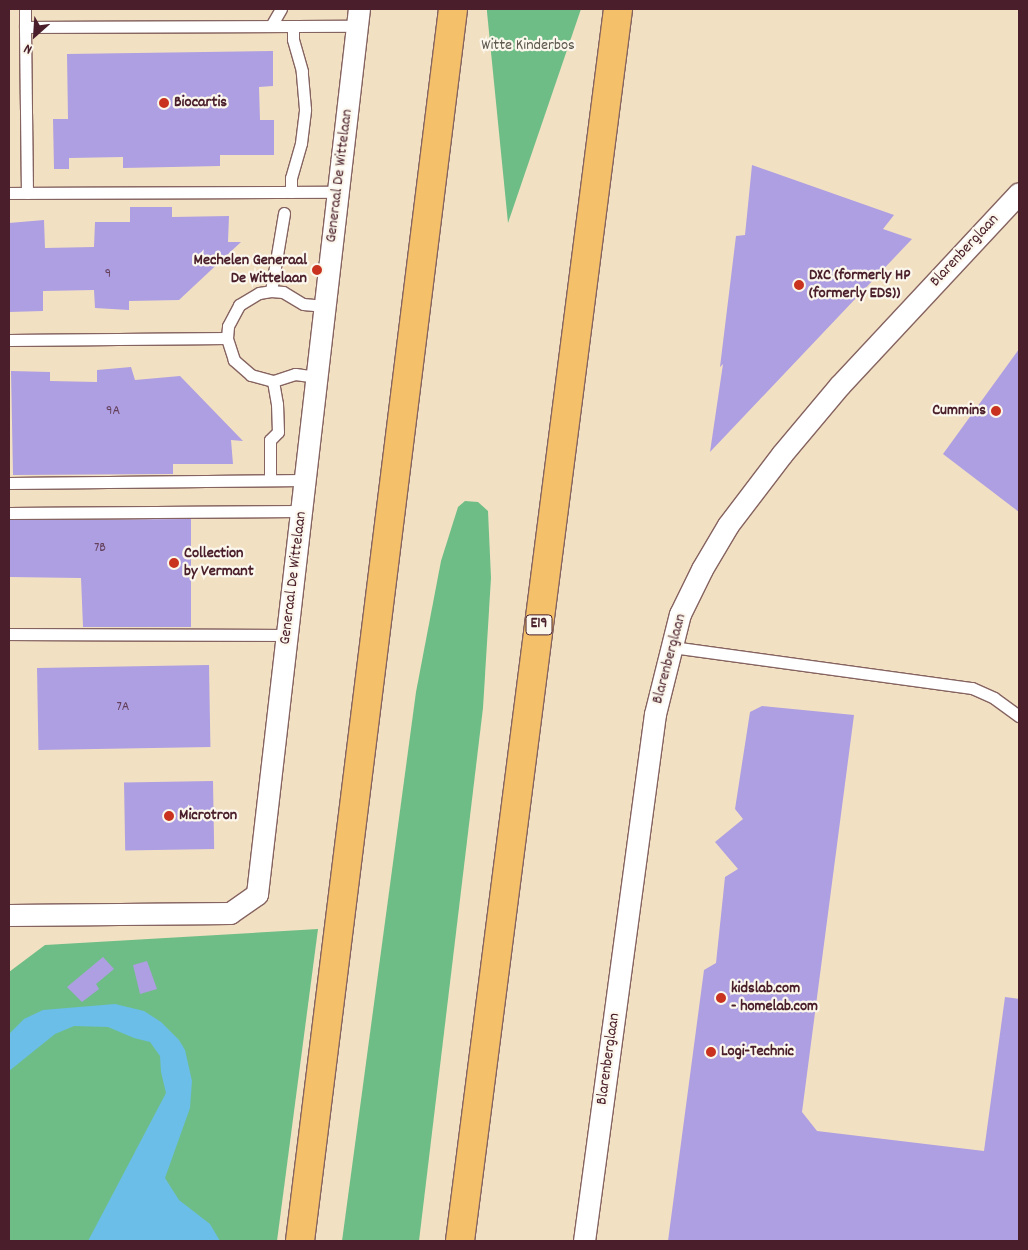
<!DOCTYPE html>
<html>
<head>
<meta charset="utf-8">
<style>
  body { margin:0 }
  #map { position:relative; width:1028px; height:1250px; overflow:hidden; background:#f2e0c3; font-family:Dekko,sans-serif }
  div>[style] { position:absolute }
  .forest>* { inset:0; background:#6ebd86 }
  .water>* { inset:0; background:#6bbee7 }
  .building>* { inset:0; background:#ae9ee2; transform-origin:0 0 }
  .roads { filter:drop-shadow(1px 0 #856360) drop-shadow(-1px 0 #856360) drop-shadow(0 1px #856360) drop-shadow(0 -1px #856360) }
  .service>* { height:11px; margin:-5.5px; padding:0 5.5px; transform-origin:5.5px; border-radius:5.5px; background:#fff }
  .minor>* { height:21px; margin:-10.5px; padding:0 10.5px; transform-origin:10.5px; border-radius:10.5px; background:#fff }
  .motorway>* { height:28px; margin:-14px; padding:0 14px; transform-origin:14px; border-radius:14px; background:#f4c16a }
  .dots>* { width:14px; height:14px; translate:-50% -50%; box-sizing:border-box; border:2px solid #fbf7ec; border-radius:50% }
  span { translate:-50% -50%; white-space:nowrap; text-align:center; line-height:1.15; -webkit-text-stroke:4.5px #fbf7ec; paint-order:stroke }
  .number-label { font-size:14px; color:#633f59 }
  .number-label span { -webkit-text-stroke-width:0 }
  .shield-label span { padding:1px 4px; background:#fbf7ec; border:1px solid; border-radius:4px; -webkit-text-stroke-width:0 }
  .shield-label { font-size:15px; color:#4a1f2b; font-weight:700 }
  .park-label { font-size:16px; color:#5d584e }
  .poi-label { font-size:16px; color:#4a1f2b; font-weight:700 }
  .left { translate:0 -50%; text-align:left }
  .right { translate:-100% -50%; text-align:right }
  .street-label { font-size:16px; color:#4a1f2b }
  .frame { position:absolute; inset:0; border:10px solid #4a1f2b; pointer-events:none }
  .north { position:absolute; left:10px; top:10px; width:50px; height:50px; -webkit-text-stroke:4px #fbf7ec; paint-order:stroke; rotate:206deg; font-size:14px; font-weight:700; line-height:20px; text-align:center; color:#4a1f2b }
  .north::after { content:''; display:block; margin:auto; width:18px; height:22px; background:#4a1f2b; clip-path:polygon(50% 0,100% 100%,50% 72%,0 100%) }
</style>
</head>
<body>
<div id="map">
  <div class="forest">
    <i style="clip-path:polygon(487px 9px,581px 9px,508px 223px,487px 12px)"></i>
    <i style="clip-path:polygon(465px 501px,478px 502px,488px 511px,491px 578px,483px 708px,419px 1241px,342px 1241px,416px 692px,441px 561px,458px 507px)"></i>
    <i style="clip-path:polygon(318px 929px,277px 1241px,9px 1241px,9px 972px,45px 945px)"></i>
  </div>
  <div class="water">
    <i style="clip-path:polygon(115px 1004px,144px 1011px,161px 1022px,179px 1040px,185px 1050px,192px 1081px,190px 1108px,165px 1178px,179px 1200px,210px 1224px,220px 1241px,88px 1241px,166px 1093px,161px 1072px,160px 1056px,150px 1042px,134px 1038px,108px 1027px,74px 1026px,55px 1034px,9px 1071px,9px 1034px,24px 1019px,43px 1010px)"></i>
  </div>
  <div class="building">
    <i style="clip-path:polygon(273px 51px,273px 86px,259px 87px,260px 120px,274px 120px,274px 155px,220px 155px,220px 166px,123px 168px,123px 157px,69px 158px,69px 169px,54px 169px,53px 119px,68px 119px,67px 54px)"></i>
    <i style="clip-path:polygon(752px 165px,894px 215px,883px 229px,912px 239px,710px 452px,723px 364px,720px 367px,736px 236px,745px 235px)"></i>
    <i style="clip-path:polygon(130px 207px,172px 207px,172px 217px,229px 216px,228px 242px,241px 242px,179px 300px,129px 301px,129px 310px,95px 308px,94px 290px,43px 291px,43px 311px,9px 312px,9px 223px,44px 220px,45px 248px,94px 247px,95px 222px,130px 222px)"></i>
    <i style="clip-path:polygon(1019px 349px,1019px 512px,943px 454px)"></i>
    <i style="clip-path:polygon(131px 367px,135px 380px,180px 376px,243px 441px,231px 440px,233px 464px,173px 464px,173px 474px,13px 475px,11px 371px,50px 372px,50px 381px,97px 382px,97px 370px)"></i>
    <i style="clip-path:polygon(191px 519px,191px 627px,83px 627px,81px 578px,9px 577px,9px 520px)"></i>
    <i style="left:209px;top:665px;width:82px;height:172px;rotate:89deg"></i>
    <i style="clip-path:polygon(762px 706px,854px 715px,802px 1112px,817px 1131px,984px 1151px,1005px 997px,1019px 999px,1019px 1241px,668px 1241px,704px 970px,716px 963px,725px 877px,738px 869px,715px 842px,743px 819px,735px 809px,750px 712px)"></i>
    <i style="left:213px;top:781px;width:68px;height:89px;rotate:89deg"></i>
    <i style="clip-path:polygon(103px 957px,114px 969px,96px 984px,99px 989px,82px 1002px,67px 987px)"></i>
    <i style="clip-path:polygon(147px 961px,157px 989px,140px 994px,133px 965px)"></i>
  </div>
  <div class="roads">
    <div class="service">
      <i style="left:25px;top:9px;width:18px;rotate:90deg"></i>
      <i style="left:271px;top:26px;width:20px;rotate:-60deg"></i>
      <i style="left:291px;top:192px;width:14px;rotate:-90deg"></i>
      <i style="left:291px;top:178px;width:36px;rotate:-74deg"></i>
      <i style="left:301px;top:143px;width:34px;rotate:-83deg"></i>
      <i style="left:305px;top:109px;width:38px;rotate:-95deg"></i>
      <i style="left:302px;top:71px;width:33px;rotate:-106deg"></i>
      <i style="left:293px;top:39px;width:13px;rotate:-90deg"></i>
      <i style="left:9px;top:193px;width:329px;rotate:-0.2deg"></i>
      <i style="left:27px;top:193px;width:166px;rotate:-90.7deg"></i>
      <i style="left:25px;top:27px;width:332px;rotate:-0.2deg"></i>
      <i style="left:271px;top:291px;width:79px;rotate:-80.5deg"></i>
      <i style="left:9px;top:340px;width:218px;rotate:-0.5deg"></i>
      <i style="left:317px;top:377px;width:22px;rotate:-172deg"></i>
      <i style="left:295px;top:374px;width:23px;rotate:162deg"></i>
      <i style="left:273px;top:381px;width:23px;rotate:-165deg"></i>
      <i style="left:251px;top:375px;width:23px;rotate:-139deg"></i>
      <i style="left:234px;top:360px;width:23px;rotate:-108deg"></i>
      <i style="left:227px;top:338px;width:12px;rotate:-85deg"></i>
      <i style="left:228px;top:326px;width:24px;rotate:-62deg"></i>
      <i style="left:239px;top:305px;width:23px;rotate:-31deg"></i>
      <i style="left:259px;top:293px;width:12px;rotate:-9deg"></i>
      <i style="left:271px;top:291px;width:12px;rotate:5deg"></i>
      <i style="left:283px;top:292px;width:23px;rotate:31deg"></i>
      <i style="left:303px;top:304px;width:22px;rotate:5deg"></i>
      <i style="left:270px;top:480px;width:40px;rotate:-90deg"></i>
      <i style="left:270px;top:440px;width:11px;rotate:-45deg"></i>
      <i style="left:278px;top:432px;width:28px;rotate:-92deg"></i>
      <i style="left:277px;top:404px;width:23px;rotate:-100deg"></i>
      <i style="left:9px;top:483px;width:296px;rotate:-0.6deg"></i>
      <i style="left:9px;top:513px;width:292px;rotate:-0.4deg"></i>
      <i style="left:9px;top:634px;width:278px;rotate:0.2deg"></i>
      <i style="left:672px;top:647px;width:303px;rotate:7.8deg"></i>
      <i style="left:972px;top:688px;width:24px;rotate:24deg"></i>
      <i style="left:994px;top:698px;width:31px;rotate:36deg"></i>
    </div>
    <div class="minor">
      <i style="left:9px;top:915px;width:221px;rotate:-0.5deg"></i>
      <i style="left:230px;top:913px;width:33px;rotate:-35deg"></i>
      <i style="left:257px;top:894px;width:891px;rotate:-83.43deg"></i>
      <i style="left:584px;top:1241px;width:532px;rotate:-82.33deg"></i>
      <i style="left:655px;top:714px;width:103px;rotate:-76deg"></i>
      <i style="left:680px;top:614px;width:50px;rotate:-63.9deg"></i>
      <i style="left:702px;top:569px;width:51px;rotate:-59.4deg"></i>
      <i style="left:728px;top:525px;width:89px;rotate:-52.7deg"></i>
      <i style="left:782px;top:454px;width:90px;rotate:-50deg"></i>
      <i style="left:840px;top:385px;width:262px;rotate:-47deg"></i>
    </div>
    <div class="motorway">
      <i style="left:300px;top:1241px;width:1241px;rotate:-82.92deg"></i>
      <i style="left:460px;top:1241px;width:1242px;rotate:-82.69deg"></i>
    </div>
  </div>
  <div class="dots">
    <i style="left:164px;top:103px;background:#c8321e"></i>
    <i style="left:317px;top:270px;background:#c8321e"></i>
    <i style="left:799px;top:285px;background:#c8321e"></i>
    <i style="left:996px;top:411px;background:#c8321e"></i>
    <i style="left:174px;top:563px;background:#c8321e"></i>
    <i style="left:169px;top:816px;background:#c8321e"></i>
    <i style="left:721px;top:998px;background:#c8321e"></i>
    <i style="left:711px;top:1052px;background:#c8321e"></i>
  </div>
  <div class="number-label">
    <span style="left:108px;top:274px">9</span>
    <span style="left:113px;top:411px">9A</span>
    <span style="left:100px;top:548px">7B</span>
    <span style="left:123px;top:707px">7A</span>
  </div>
  <div class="shield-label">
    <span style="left:539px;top:625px">E19</span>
  </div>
  <div class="park-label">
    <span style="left:528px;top:46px">Witte Kinderbos</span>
  </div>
  <div class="poi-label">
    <span class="left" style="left:174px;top:103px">Biocartis</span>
    <span class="right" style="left:307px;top:270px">Mechelen Generaal<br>De Wittelaan</span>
    <span class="left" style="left:809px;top:285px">DXC (formerly HP<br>(formerly EDS))</span>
    <span class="right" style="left:986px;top:411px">Cummins</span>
    <span class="left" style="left:184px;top:563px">Collection<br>by Vermant</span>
    <span class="left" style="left:179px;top:816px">Microtron</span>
    <span class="left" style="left:731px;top:998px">kidslab.com<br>- homelab.com</span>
    <span class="left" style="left:721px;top:1052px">Logi-Technic</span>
  </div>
  <div class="street-label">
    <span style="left:340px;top:176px;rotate:-83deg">Generaal De Wittelaan</span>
    <span style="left:965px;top:251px;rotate:-47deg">Blarenberglaan</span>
    <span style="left:294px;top:578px;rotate:-83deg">Generaal De Wittelaan</span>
    <span style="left:670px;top:659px;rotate:-75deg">Blarenberglaan</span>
    <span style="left:609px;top:1059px;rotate:-82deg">Blarenberglaan</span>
  </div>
  <div class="frame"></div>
  <div class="north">N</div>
</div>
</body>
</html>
